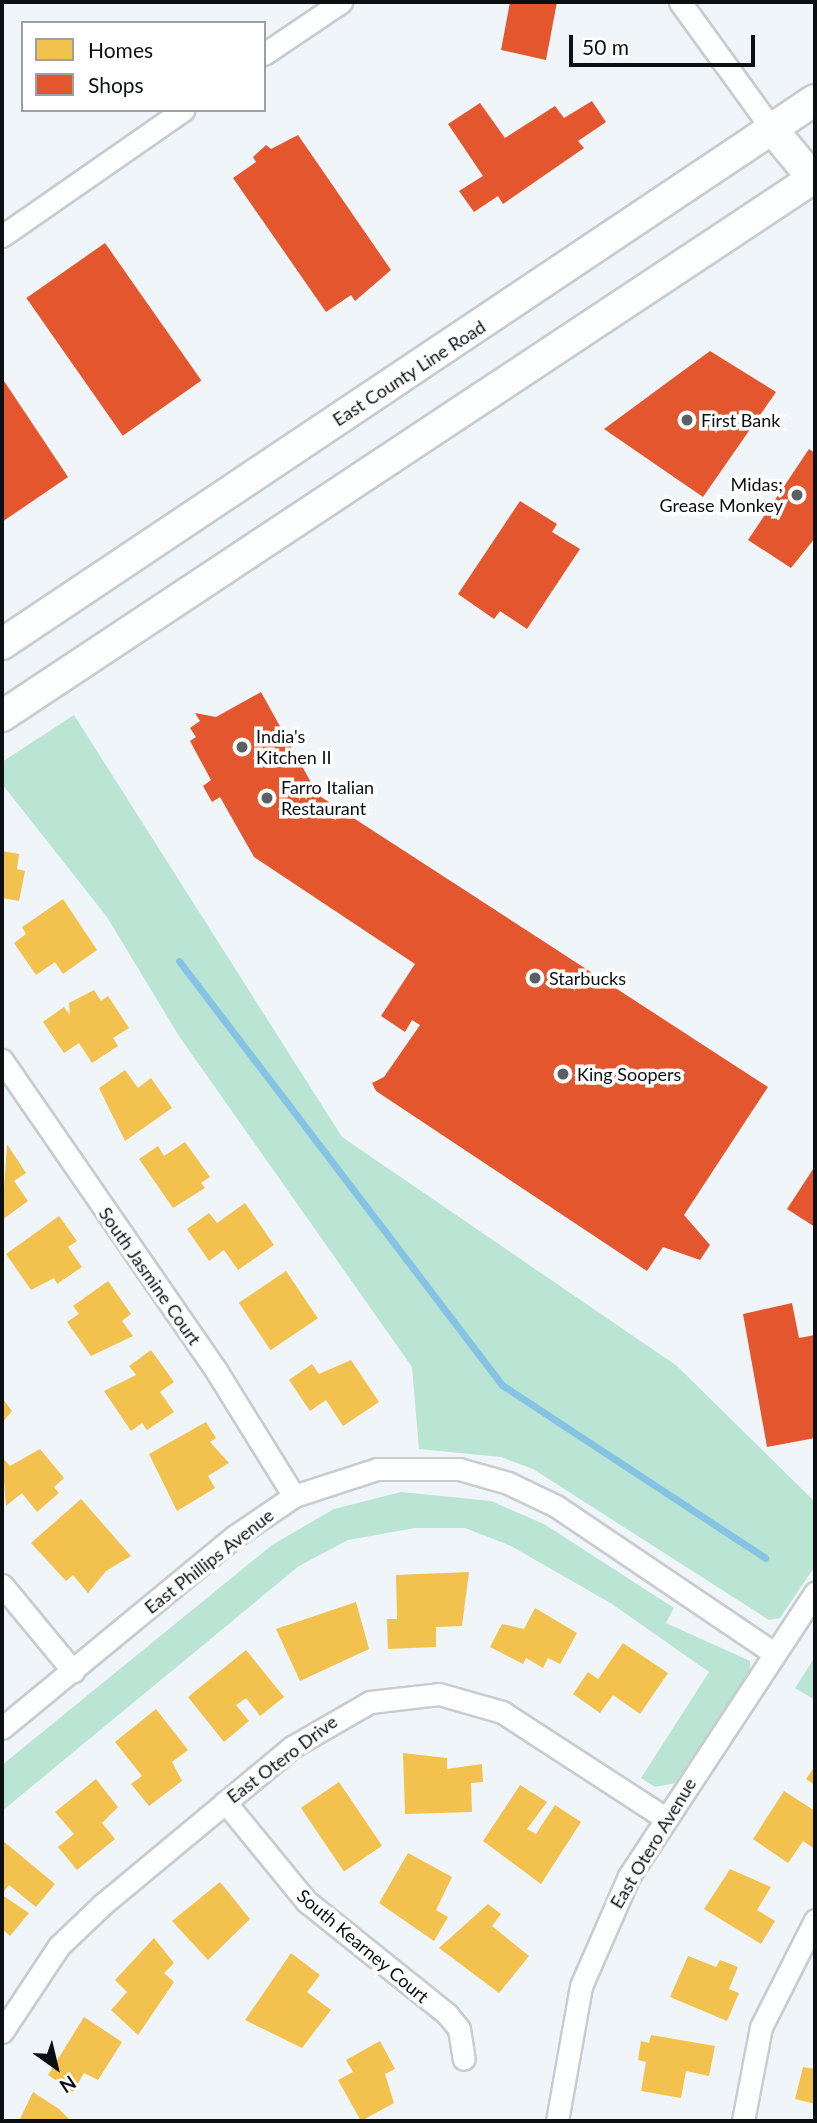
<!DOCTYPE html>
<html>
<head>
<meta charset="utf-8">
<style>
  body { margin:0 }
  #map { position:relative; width:817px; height:2123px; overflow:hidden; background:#f0f5fa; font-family:Lato,sans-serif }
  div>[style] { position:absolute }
  .green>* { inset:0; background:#bae4d4 }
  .homes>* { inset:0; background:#f2c14e; transform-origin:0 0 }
  .shops>* { inset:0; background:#e4572e; transform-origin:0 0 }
  .stream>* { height:7px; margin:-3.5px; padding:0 3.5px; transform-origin:3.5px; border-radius:3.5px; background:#85c3e4 }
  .roads { filter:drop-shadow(2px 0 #c8ccd0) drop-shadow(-2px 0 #c8ccd0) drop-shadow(0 2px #c8ccd0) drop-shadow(0 -2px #c8ccd0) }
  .minor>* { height:21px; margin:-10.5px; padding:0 10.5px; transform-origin:10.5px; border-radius:10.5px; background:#fdfefe }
  .secondary>* { height:30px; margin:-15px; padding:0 15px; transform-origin:15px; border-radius:15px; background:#fdfefe }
  .dots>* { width:19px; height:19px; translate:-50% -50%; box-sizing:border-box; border:4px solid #fff; border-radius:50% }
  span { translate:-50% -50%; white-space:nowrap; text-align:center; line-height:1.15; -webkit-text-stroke:7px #fff; paint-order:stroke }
  .street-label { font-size:18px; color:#0d1013 }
  .poi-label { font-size:18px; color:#0d1013 }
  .left { translate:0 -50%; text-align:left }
  .right { translate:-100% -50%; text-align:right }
  .frame { position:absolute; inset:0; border:4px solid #0d1013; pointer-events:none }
  .legend { position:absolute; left:21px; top:21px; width:245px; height:91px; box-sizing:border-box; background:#fff; border:2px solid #9e9fa1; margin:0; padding:9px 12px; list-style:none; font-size:21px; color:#0d1013 }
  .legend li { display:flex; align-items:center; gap:14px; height:35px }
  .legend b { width:35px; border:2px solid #9e9fa1 }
  .north { position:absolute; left:21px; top:2032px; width:70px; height:70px; -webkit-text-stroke:5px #fff; paint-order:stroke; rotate:146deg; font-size:19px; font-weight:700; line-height:28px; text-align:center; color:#0d1013 }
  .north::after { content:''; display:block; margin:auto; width:24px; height:32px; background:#0d1013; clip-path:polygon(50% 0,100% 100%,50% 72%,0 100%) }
  .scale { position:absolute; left:569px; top:35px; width:186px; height:32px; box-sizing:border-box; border:4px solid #0d1013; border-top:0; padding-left:9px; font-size:21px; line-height:24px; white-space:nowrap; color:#0d1013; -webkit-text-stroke:5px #fff; paint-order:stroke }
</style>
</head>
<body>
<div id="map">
  <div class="green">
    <i style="clip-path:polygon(74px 715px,342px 1137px,677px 1366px,815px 1502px,815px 1566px,780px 1618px,769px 1620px,533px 1469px,501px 1457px,419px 1449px,412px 1367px,179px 1036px,107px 917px,2px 784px,2px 762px)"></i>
    <i style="clip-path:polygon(401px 1492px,491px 1501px,544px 1524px,674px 1608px,666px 1623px,750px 1661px,750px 1673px,676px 1783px,655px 1787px,641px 1778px,709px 1672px,612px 1604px,511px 1546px,465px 1528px,415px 1528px,348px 1540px,299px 1566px,2px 1811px,2px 1765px,272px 1545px,334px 1509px)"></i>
    <i style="clip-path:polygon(815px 1657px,815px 1700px,795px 1688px)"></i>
  </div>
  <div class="homes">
    <i style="clip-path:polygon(2px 851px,19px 854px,17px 869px,25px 871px,19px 901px,2px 898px)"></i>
    <i style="clip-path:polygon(63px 899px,97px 950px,63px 974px,55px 962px,36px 975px,14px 943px,26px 934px,22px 927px)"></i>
    <i style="clip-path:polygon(94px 990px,101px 1001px,108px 996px,129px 1028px,113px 1038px,118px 1046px,92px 1063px,79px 1043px,64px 1053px,43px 1022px,64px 1007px,70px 1015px,69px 1003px)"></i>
    <i style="clip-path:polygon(125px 1070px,138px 1088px,151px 1078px,172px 1108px,125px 1141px,99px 1088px)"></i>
    <i style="clip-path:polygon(185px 1142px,210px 1177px,201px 1183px,205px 1188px,173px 1208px,139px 1159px,158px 1146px,164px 1156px)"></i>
    <i style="clip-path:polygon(7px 1144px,26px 1173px,14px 1181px,28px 1201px,2px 1220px)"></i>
    <i style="clip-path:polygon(245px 1203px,274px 1245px,238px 1270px,224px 1250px,209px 1261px,187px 1229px,209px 1213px,217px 1223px)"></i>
    <i style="clip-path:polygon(59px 1216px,77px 1241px,68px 1247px,82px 1267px,57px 1284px,54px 1278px,31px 1290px,6px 1254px)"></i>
    <i style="left:286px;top:1271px;width:57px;height:57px;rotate:56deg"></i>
    <i style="clip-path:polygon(108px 1281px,131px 1314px,122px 1321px,133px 1336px,91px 1356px,67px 1322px,79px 1314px,73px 1306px)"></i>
    <i style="clip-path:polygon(151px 1350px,174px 1382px,160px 1392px,174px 1412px,147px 1430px,142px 1423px,131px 1431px,104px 1391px,136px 1375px,129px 1366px)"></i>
    <i style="clip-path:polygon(351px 1360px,379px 1402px,343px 1426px,326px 1400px,310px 1411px,289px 1380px,312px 1364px,319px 1374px)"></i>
    <i style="clip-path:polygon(2px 1398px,12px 1411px,2px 1423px)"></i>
    <i style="clip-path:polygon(206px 1422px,216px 1438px,210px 1442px,229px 1463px,208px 1476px,215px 1488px,177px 1511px,149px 1454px)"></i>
    <i style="clip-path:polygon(40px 1449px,64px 1478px,54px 1487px,59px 1493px,37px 1512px,22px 1493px,6px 1506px,2px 1457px,10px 1466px)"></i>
    <i style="clip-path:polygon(81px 1499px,131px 1556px,106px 1571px,88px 1593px,73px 1575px,66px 1581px,31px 1543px)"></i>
    <i style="clip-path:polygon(469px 1572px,462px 1626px,436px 1627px,436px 1647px,388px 1649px,387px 1619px,397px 1619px,396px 1575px)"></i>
    <i style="clip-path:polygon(356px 1602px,369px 1649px,300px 1681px,276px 1629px)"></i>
    <i style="clip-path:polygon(535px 1608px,577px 1633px,560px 1664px,548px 1658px,543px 1668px,526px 1658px,523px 1664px,490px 1647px,502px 1624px,524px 1629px)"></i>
    <i style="clip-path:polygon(623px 1643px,668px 1673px,640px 1714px,613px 1695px,600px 1713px,573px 1694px,588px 1672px,598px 1679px)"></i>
    <i style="clip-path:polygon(246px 1650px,284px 1697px,260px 1716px,246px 1698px,236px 1705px,249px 1721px,224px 1742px,188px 1697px)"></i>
    <i style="clip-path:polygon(156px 1709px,188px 1750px,172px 1762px,182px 1781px,149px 1806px,131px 1784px,142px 1776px,115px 1742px)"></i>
    <i style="clip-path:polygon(403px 1753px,447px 1758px,447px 1769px,482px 1764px,483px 1782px,471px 1783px,472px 1812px,405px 1814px)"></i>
    <i style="clip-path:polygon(815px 1766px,815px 1785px,806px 1779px)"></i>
    <i style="clip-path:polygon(96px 1779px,118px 1807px,102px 1823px,115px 1839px,77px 1870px,58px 1847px,74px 1834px,55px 1812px)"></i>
    <i style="left:339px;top:1782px;width:77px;height:46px;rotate:56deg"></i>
    <i style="clip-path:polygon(520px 1785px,547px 1802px,527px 1829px,536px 1834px,555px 1805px,581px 1822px,541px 1884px,483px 1841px)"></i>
    <i style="clip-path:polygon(784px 1791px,815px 1811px,815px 1849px,803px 1841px,788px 1863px,753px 1839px)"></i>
    <i style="clip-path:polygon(2px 1840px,55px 1884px,36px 1907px,9px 1885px,2px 1894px)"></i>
    <i style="clip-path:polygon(408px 1853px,452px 1877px,436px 1910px,448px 1917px,434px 1941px,379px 1903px)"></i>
    <i style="clip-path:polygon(730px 1869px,771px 1887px,757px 1910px,775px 1921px,761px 1944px,704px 1909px)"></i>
    <i style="clip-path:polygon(220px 1882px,250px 1919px,208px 1960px,172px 1921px)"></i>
    <i style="clip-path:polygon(2px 1895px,29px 1913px,10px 1936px,2px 1929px)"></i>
    <i style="clip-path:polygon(488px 1904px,501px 1914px,492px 1926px,529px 1956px,499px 1993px,439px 1948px)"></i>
    <i style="clip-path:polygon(154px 1938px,174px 1963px,164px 1973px,174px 1982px,138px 2035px,111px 2010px,127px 1992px,115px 1980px)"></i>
    <i style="clip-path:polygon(291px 1953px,320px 1975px,307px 1992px,331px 2010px,302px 2048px,245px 2020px)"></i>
    <i style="clip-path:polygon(688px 1956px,716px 1967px,720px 1960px,738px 1967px,729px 1989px,739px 1993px,727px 2021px,670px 1997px)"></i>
    <i style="clip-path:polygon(84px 2017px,122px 2042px,98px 2080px,84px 2073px,73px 2092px,48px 2075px)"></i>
    <i style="clip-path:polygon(651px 2035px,715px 2046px,709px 2076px,686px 2071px,681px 2098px,641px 2091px,646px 2062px,638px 2060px,641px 2041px,649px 2043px)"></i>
    <i style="clip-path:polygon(380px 2041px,395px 2069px,385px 2074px,394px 2103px,361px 2121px,338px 2080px,353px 2072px,346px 2060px)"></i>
    <i style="clip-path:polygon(803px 2067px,815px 2069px,815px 2104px,795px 2099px)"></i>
    <i style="clip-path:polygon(33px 2092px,59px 2109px,71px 2121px,19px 2121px)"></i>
  </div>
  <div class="shops">
    <i style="clip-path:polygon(510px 2px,557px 2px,546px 60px,501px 50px)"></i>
    <i style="clip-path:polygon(592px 101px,606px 122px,578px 141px,584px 148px,503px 204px,498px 196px,474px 212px,459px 191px,483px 176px,448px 124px,480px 103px,505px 138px,555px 106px,564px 118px)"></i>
    <i style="clip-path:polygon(298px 135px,391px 270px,355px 301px,351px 295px,326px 312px,233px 178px,256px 162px,253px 157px,266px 145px,271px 149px)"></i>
    <i style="left:105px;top:243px;width:168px;height:96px;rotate:55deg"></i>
    <i style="clip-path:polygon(710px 351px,776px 392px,703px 497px,604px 429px)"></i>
    <i style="clip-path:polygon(2px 378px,68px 477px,2px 522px)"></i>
    <i style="clip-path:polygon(809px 449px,815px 453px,815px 538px,791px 568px,748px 540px)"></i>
    <i style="clip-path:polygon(520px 501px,557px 524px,552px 532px,580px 549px,527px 629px,500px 611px,494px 619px,458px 594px)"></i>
    <i style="clip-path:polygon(261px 692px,318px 795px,768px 1087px,684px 1215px,710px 1245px,700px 1260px,663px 1247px,647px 1271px,376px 1091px,372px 1083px,384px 1077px,420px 1025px,412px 1020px,405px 1032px,381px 1016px,415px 964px,254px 857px,220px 797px,212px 802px,203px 786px,211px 780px,190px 741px,196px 737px,190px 728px,200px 721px,195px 713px,216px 717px)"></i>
    <i style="clip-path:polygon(815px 1166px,815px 1227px,787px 1209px)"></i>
    <i style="clip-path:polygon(792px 1303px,799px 1338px,815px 1335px,815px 1438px,767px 1447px,743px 1314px)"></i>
  </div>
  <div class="stream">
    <i style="left:179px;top:961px;width:533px;rotate:52.7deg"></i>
    <i style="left:502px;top:1385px;width:315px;rotate:33.3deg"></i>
  </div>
  <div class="roads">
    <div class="minor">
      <i style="left:680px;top:2px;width:157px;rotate:54.1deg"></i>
      <i style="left:264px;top:54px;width:93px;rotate:-34deg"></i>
      <i style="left:2px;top:236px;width:221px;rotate:-34.8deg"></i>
      <i style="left:2px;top:1060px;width:379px;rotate:55.4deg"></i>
      <i style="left:217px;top:1372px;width:146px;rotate:58.2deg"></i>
      <i style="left:2px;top:1585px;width:112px;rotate:50.5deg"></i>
      <i style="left:2px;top:1728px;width:302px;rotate:-39.5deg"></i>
      <i style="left:235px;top:1536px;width:71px;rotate:-34.1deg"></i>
      <i style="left:294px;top:1496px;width:87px;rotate:-18deg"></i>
      <i style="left:377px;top:1469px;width:82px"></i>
      <i style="left:459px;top:1469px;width:51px;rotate:15.9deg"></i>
      <i style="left:508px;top:1483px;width:53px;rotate:25.6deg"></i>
      <i style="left:556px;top:1506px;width:263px;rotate:34deg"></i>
      <i style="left:225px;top:1802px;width:128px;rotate:50.7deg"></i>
      <i style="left:306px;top:1901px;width:181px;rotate:38.7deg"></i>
      <i style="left:447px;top:2014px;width:19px;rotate:51deg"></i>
      <i style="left:459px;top:2029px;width:30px;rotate:81deg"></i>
      <i style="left:2px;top:2032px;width:103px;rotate:-56.5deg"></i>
      <i style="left:59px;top:1946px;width:61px;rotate:-43.7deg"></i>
      <i style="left:103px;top:1904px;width:246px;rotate:-39.7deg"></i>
      <i style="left:292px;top:1747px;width:90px;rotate:-30deg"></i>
      <i style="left:370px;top:1702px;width:69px;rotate:-6.6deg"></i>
      <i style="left:439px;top:1694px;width:66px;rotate:15.9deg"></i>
      <i style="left:502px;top:1712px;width:194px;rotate:33deg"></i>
      <i style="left:557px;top:2121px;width:137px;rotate:-79.9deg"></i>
      <i style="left:581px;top:1986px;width:120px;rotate:-66.4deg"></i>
      <i style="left:629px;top:1876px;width:339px;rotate:-56.7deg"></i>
      <i style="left:743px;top:2121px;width:96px;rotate:-79.2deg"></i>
      <i style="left:761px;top:2027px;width:120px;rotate:-63.2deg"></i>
    </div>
    <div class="secondary">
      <i style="left:772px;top:129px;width:67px;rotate:50.4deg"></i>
      <i style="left:2px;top:644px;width:978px;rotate:-33.79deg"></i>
      <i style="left:2px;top:716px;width:975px;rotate:-33.54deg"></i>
    </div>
  </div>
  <div class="dots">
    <i style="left:687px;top:420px;background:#5c6064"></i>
    <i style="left:797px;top:495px;background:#5c6064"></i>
    <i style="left:242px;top:747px;background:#5c6064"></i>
    <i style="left:267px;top:798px;background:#5c6064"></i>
    <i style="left:535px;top:978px;background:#5c6064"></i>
    <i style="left:563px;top:1074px;background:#5c6064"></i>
  </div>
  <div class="street-label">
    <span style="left:409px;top:373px;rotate:-33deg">East County Line Road</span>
    <span style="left:150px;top:1276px;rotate:55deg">South Jasmine Court</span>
    <span style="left:209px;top:1561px;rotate:-38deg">East Phillips Avenue</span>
    <span style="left:282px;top:1759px;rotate:-37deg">East Otero Drive</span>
    <span style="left:653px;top:1843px;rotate:-59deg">East Otero Avenue</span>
    <span style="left:363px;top:1946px;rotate:40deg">South Kearney Court</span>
  </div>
  <div class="poi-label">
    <span class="left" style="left:701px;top:420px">First Bank</span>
    <span class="right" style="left:783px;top:495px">Midas;<br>Grease Monkey</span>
    <span class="left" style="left:256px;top:747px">India's<br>Kitchen II</span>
    <span class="left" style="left:281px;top:798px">Farro Italian<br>Restaurant</span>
    <span class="left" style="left:549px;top:978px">Starbucks</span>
    <span class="left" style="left:577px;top:1074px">King Soopers</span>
  </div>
  <div class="frame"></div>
  <ul class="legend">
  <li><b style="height:19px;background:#f2c14e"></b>Homes</li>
  <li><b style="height:19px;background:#e4572e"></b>Shops</li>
  </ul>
  <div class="north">N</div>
  <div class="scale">50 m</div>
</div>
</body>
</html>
